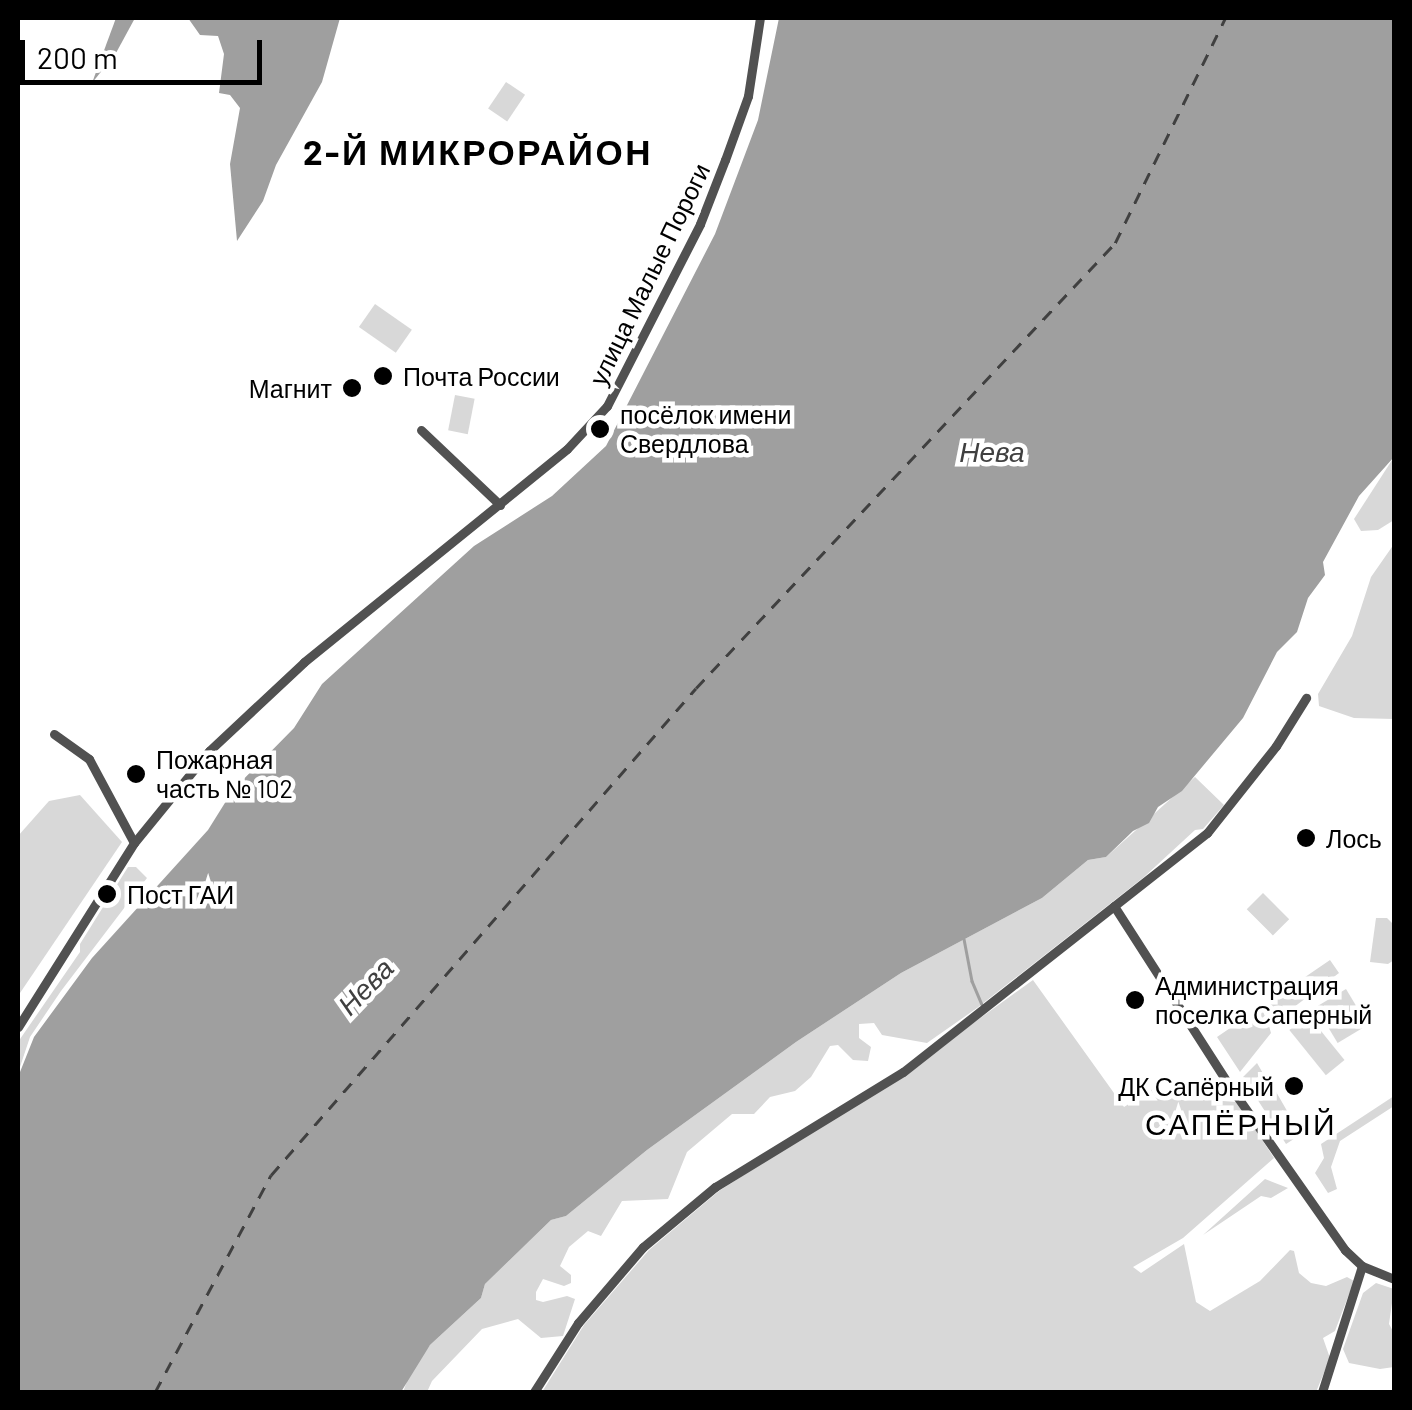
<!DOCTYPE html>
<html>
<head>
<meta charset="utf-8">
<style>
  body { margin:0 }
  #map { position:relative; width:1412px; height:1410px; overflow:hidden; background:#fff; font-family:Barlow,sans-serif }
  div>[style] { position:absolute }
  .green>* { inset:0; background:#d8d8d8; transform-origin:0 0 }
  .water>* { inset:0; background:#9f9f9f }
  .stream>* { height:2.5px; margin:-1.25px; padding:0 1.25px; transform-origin:1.25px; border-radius:1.25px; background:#9f9f9f }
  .ferry>* { height:2.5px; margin-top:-1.25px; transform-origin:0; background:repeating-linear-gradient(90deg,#404040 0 12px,transparent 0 22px) }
  .minor>* { height:9px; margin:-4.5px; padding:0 4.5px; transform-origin:4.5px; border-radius:4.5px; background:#515151 }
  .dots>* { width:28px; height:28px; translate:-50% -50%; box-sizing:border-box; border:5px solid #fff; border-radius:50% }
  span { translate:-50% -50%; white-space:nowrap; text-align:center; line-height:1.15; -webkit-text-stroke:9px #fff; paint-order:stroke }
  .street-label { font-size:25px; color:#000 }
  .poi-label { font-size:25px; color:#000 }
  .left { translate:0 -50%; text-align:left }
  .right { translate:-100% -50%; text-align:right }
  .water-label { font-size:28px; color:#404040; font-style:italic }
  .quarter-label { font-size:30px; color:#000; letter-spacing:2.5px }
  .district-label { font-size:35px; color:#000; font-weight:700; letter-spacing:2.5px }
  .frame { position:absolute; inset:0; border:20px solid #000; pointer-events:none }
  .scale { position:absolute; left:20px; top:40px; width:242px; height:45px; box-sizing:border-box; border:5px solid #000; border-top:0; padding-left:12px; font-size:30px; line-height:35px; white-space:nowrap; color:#000; -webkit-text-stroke:8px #fff; paint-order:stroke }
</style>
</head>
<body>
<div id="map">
  <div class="green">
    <i style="left:506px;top:82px;width:23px;height:32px;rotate:34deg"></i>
    <i style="left:375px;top:304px;width:45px;height:28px;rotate:35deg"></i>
    <i style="left:455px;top:395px;width:20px;height:36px;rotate:11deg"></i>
    <i style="clip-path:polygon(1394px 457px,1394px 520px,1378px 530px,1361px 531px,1354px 519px)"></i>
    <i style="clip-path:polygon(1394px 544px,1394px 719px,1354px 718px,1319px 706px,1318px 694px,1352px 636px,1371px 577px)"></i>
    <i style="clip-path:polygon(1195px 777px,1224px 805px,1203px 829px,1195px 830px,1144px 877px,977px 1008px,927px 1043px,882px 1035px,874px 1023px,859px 1024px,859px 1038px,871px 1047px,868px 1061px,853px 1060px,838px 1045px,830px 1046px,811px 1077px,795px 1091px,770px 1097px,754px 1114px,732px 1114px,687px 1152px,668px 1199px,622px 1201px,601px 1236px,588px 1231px,569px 1247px,560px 1266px,571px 1275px,571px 1283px,564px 1286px,543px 1279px,536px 1292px,536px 1300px,543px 1302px,567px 1296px,575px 1299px,563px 1336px,541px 1338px,518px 1319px,482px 1329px,432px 1381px,427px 1392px,403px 1392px,412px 1368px,430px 1345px,481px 1298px,485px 1284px,551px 1220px,566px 1216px,647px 1150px,796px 1042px,901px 973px,1042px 898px,1088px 860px,1106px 857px)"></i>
    <i style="clip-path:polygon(80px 795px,122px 842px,18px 996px,18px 836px,49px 801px)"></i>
    <i style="clip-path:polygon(128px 867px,136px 867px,147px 878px,61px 991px,30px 1037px,18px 1073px,18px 1042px,80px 952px,80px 944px)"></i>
    <i style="left:1263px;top:893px;width:37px;height:23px;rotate:45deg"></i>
    <i style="clip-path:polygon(1376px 918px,1387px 918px,1394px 925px,1394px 960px,1388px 964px,1370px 962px)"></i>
    <i style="clip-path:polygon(1330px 960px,1339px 973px,1269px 1026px,1271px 1033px,1240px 1072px,1217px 1037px)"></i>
    <i style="clip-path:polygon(1033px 980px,1124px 1107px,1156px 1087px,1166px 1097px,1237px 1102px,1274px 1158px,1183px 1238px,1133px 1267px,1141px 1273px,1184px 1244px,1196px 1302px,1210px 1311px,1260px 1281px,1290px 1250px,1294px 1251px,1299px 1273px,1311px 1283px,1326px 1286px,1347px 1277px,1354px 1281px,1335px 1331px,1323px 1338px,1330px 1358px,1316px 1392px,542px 1392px,584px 1325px,649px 1250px,719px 1191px,925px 1058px)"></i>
    <i style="left:1346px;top:989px;width:42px;height:35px;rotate:59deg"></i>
    <i style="left:1308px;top:1015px;width:58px;height:24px;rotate:51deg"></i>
    <i style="clip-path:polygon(1257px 1063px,1268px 1082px,1260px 1088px,1265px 1097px,1275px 1090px,1290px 1116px,1297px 1137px,1286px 1144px,1243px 1077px)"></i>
    <i style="clip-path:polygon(1394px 1096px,1394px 1106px,1340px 1141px,1331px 1167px,1337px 1189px,1328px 1193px,1315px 1173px,1324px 1158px,1321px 1144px)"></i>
    <i style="clip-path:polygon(1265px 1179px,1288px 1188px,1271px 1198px,1261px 1196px,1203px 1235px)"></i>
    <i style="clip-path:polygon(1376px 1283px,1394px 1289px,1389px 1324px,1394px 1333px,1394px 1367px,1380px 1369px,1349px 1363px,1343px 1349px,1363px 1293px)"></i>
  </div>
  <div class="water">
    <i style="clip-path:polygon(116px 18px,135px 18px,116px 53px,92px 83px)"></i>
    <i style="clip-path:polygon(188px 18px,340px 18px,322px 82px,276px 165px,263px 201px,237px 241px,230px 164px,240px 108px,230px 95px,219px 93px,224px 54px,218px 36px,200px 35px)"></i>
    <i style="clip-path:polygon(779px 18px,1394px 18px,1394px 457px,1359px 496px,1323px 562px,1325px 575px,1308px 598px,1297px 632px,1277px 652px,1243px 718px,1182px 791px,1158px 807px,1149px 823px,1133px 831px,1106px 857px,1088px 860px,1042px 898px,901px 973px,796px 1042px,647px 1150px,566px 1216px,551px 1220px,485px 1284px,481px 1298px,430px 1345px,401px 1392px,18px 1392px,18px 1077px,34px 1037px,92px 958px,208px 830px,233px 790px,294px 728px,322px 684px,474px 546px,552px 496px,606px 446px,715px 234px,758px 120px)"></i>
  </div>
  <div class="stream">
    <i style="left:964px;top:939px;width:43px;rotate:79.2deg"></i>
    <i style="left:972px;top:981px;width:25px;rotate:67deg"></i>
  </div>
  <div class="ferry">
    <i style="left:155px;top:1392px;width:246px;rotate:-61.9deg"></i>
    <i style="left:271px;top:1175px;width:646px;rotate:-48.89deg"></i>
    <i style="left:696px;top:688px;width:611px;rotate:-46.72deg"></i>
    <i style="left:1115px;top:243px;width:250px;rotate:-63.9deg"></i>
  </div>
  <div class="minor">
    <i style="left:421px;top:430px;width:109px;rotate:43.5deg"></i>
    <i style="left:54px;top:734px;width:43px;rotate:35.5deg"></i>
    <i style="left:89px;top:759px;width:95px;rotate:61.8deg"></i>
    <i style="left:1114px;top:906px;width:213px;rotate:57.3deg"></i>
    <i style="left:1229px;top:1085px;width:202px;rotate:54.9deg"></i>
    <i style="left:1345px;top:1250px;width:23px;rotate:43deg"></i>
    <i style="left:1362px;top:1266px;width:35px;rotate:22deg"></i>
    <i style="left:18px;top:1027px;width:218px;rotate:-57.8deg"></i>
    <i style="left:134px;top:843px;width:119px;rotate:-50.8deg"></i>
    <i style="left:209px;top:751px;width:130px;rotate:-43.1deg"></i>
    <i style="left:304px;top:662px;width:338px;rotate:-39deg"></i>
    <i style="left:567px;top:449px;width:59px;rotate:-47.1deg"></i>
    <i style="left:607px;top:406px;width:204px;rotate:-62.9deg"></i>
    <i style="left:700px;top:224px;width:69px;rotate:-68.7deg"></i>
    <i style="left:725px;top:160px;width:68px;rotate:-70.2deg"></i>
    <i style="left:748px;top:96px;width:79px;rotate:-81.3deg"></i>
    <i style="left:534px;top:1392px;width:82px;rotate:-57.5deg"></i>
    <i style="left:578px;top:1323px;width:100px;rotate:-49.5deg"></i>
    <i style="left:643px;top:1247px;width:94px;rotate:-39.8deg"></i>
    <i style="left:715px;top:1187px;width:220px;rotate:-31.5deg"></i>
    <i style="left:903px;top:1072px;width:387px;rotate:-38.2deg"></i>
    <i style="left:1207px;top:833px;width:111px;rotate:-51.6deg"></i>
    <i style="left:1276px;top:746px;width:57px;rotate:-58deg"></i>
    <i style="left:1322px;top:1392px;width:132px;rotate:-72.4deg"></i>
  </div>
  <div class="dots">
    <i style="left:383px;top:376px;background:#000"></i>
    <i style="left:352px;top:388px;background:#000"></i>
    <i style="left:600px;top:429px;background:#000"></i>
    <i style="left:136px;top:774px;background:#000"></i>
    <i style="left:1306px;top:838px;background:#000"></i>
    <i style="left:107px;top:894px;background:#000"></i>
    <i style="left:1135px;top:1000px;background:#000"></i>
    <i style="left:1294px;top:1086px;background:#000"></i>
  </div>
  <div class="street-label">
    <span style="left:649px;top:274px;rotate:-64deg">улица Малые Пороги</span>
  </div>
  <div class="poi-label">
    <span class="left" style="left:403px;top:376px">Почта России</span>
    <span class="right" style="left:332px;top:388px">Магнит</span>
    <span class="left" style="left:620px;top:429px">посёлок имени<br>Свердлова</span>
    <span class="left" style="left:156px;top:774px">Пожарная<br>часть № 102</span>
    <span class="left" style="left:1326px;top:838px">Лось</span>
    <span class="left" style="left:127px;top:894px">Пост ГАИ</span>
    <span class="left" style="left:1155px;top:1000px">Администрация<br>поселка Саперный</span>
    <span class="right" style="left:1274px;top:1086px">ДК Сапёрный</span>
  </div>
  <div class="water-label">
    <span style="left:992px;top:451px">Нева</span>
    <span style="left:365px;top:986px;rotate:-46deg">Нева</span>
  </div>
  <div class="quarter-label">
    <span style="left:1241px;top:1123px">САПЁРНЫЙ</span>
  </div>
  <div class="district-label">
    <span style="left:478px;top:151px">2-Й МИКРОРАЙОН</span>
  </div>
  <div class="frame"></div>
  <div class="scale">200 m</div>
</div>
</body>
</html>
